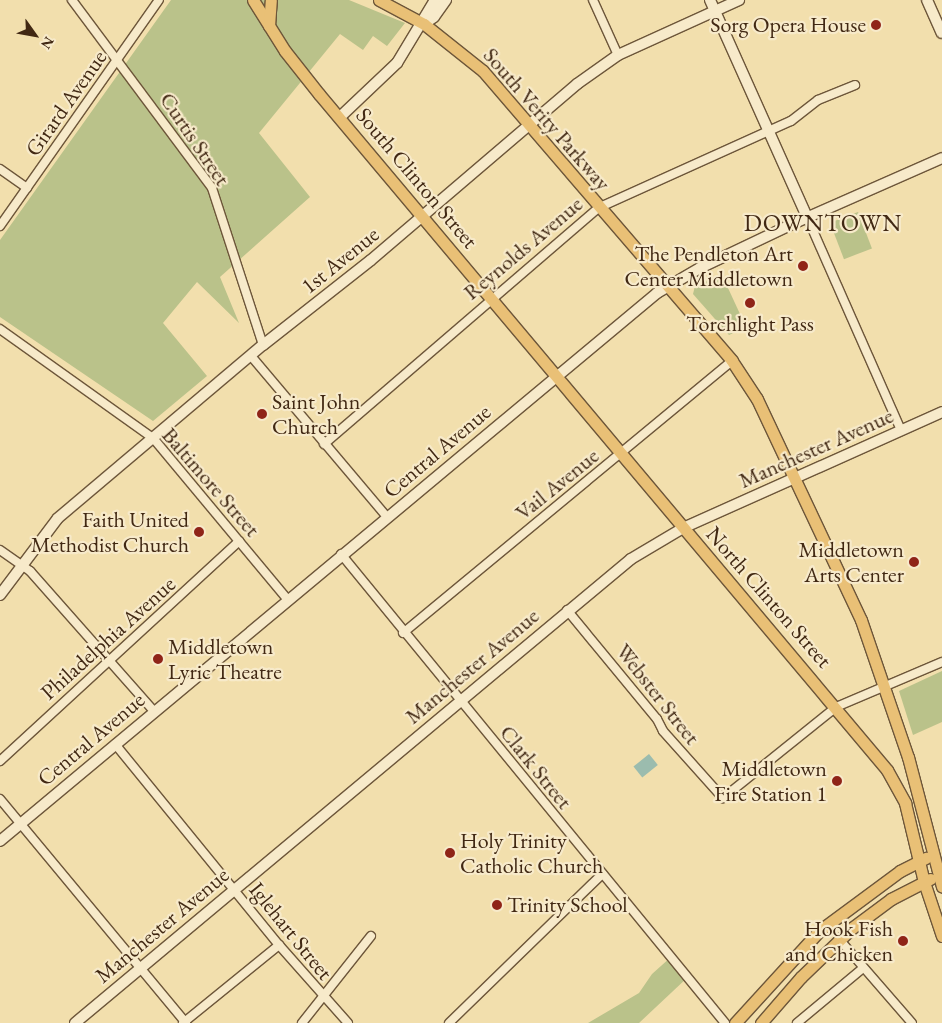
<!DOCTYPE html>
<html>
<head>
<meta charset="utf-8">
<style>
  body { margin:0 }
  #map { position:relative; width:942px; height:1023px; overflow:hidden; background:#f2dfad; font-family:"EB Garamond",serif }
  div>[style] { position:absolute }
  .green>* { inset:0; background:#bac28a; transform-origin:0 0 }
  .water>* { inset:0; background:#9bbcae; transform-origin:0 0 }
  .roads { filter:drop-shadow(1px 0 #6d563a) drop-shadow(-1px 0 #6d563a) drop-shadow(0 1px #6d563a) drop-shadow(0 -1px #6d563a) }
  .street>* { height:8px; margin:-4px; padding:0 4px; transform-origin:4px; border-radius:4px; background:#f7eaca }
  .secondary>* { height:10px; margin:-5px; padding:0 5px; transform-origin:5px; border-radius:5px; background:#f7eaca }
  .primary>* { height:11px; margin:-5.5px; padding:0 5.5px; transform-origin:5.5px; border-radius:5.5px; background:#e9c076 }
  .dots>* { width:14px; height:14px; translate:-50% -50%; box-sizing:border-box; border:2px solid #f7eaca; border-radius:50% }
  span { translate:-50% -50%; white-space:nowrap; text-align:center; line-height:1.15; -webkit-text-stroke:4.5px #f7eaca; paint-order:stroke }
  .poi-label { font-size:22px; color:#412813 }
  .right { translate:-100% -50%; text-align:right }
  .left { translate:0 -50%; text-align:left }
  .street-label { font-size:22px; color:#412813 }
  .neighbourhood-label { font-size:24px; color:#412813; letter-spacing:1px }
  .north { position:absolute; left:10px; top:10px; width:50px; height:50px; -webkit-text-stroke:4px #f7eaca; paint-order:stroke; rotate:122deg; font-size:14px; font-weight:700; line-height:20px; text-align:center; color:#412813 }
  .north::after { content:''; display:block; margin:auto; width:18px; height:22px; background:#412813; clip-path:polygon(50% 0,100% 100%,50% 72%,0 100%) }
</style>
</head>
<body>
<div id="map">
  <div class="green">
    <i style="clip-path:polygon(171px 0,349px 0,405px 23px,387px 46px,373px 36px,363px 50px,340px 34px,259px 133px,310px 197px,220px 277px,239px 323px,197px 282px,163px 323px,207px 376px,153px 421px,0 317px,0 240px)"></i>
    <i style="left:858px;top:212px;width:39px;height:30px;rotate:69deg"></i>
    <i style="clip-path:polygon(722px 275px,746px 327px,729px 335px,693px 294px,695px 286px)"></i>
    <i style="clip-path:polygon(942px 671px,942px 722px,913px 735px,899px 691px)"></i>
    <i style="clip-path:polygon(671px 957px,688px 977px,639px 1023px,588px 1023px,639px 993px,652px 974px)"></i>
  </div>
  <div class="water">
    <i style="left:649px;top:754px;width:14px;height:20px;rotate:51deg"></i>
  </div>
  <div class="roads">
    <div class="street">
      <i style="left:72px;top:0;width:234px;rotate:53.3deg"></i>
      <i style="left:212px;top:188px;width:165px;rotate:72deg"></i>
      <i style="left:593px;top:0;width:60px;rotate:65.6deg"></i>
      <i style="left:0;top:169px;width:33px;rotate:35deg"></i>
      <i style="left:807px;top:217px;width:233px;rotate:66.2deg"></i>
      <i style="left:0;top:226px;width:276px;rotate:-54.9deg"></i>
      <i style="left:0;top:329px;width:188px;rotate:35.5deg"></i>
      <i style="left:153px;top:438px;width:211px;rotate:50.2deg"></i>
      <i style="left:251px;top:356px;width:211px;rotate:49.8deg"></i>
      <i style="left:324px;top:444px;width:362px;rotate:-40.7deg"></i>
      <i style="left:598px;top:208px;width:212px;rotate:-24.3deg"></i>
      <i style="left:791px;top:121px;width:34px;rotate:-38deg"></i>
      <i style="left:818px;top:100px;width:40px;rotate:-22deg"></i>
      <i style="left:0;top:550px;width:37px;rotate:35deg"></i>
      <i style="left:30px;top:571px;width:187px;rotate:48.5deg"></i>
      <i style="left:341px;top:554px;width:606px;rotate:50.69deg"></i>
      <i style="left:567px;top:610px;width:141px;rotate:50.5deg"></i>
      <i style="left:657px;top:719px;width:13px;rotate:63deg"></i>
      <i style="left:663px;top:731px;width:90px;rotate:48.2deg"></i>
      <i style="left:723px;top:798px;width:145px;rotate:-38.8deg"></i>
      <i style="left:836px;top:707px;width:115px;rotate:-23deg"></i>
      <i style="left:403px;top:633px;width:427px;rotate:-39.6deg"></i>
      <i style="left:115px;top:744px;width:259px;rotate:50.8deg"></i>
      <i style="left:279px;top:945px;width:104px;rotate:48.5deg"></i>
      <i style="left:0;top:761px;width:325px;rotate:-42.6deg"></i>
      <i style="left:0;top:799px;width:291px;rotate:50.3deg"></i>
      <i style="left:839px;top:939px;width:111px;rotate:49deg"></i>
      <i style="left:183px;top:1023px;width:124px;rotate:-39.1deg"></i>
      <i style="left:302px;top:1023px;width:111px;rotate:-51.6deg"></i>
      <i style="left:449px;top:1023px;width:214px;rotate:-44.2deg"></i>
      <i style="left:797px;top:1023px;width:86px;rotate:-39.8deg"></i>
    </div>
    <div class="secondary">
      <i style="left:710px;top:0;width:238px;rotate:65.9deg"></i>
      <i style="left:927px;top:0;width:36px;rotate:66deg"></i>
      <i style="left:424px;top:24px;width:12px;rotate:-35deg"></i>
      <i style="left:434px;top:17px;width:21px;rotate:-55deg"></i>
      <i style="left:340px;top:117px;width:79px;rotate:-43.5deg"></i>
      <i style="left:397px;top:63px;width:74px;rotate:-58.9deg"></i>
      <i style="left:0;top:595px;width:96px;rotate:-53deg"></i>
      <i style="left:58px;top:518px;width:268px;rotate:-40.2deg"></i>
      <i style="left:263px;top:345px;width:137px;rotate:-38.2deg"></i>
      <i style="left:371px;top:260px;width:271px;rotate:-40.5deg"></i>
      <i style="left:577px;top:84px;width:50px;rotate:-35.3deg"></i>
      <i style="left:618px;top:55px;width:133px;rotate:-24.4deg"></i>
      <i style="left:0;top:841px;width:856px;rotate:-39.83deg"></i>
      <i style="left:657px;top:293px;width:50px;rotate:-30.2deg"></i>
      <i style="left:700px;top:268px;width:107px;rotate:-25.4deg"></i>
      <i style="left:797px;top:222px;width:158px;rotate:-23.8deg"></i>
      <i style="left:75px;top:1023px;width:724px;rotate:-39.85deg"></i>
      <i style="left:631px;top:559px;width:61px;rotate:-30.8deg"></i>
      <i style="left:683px;top:528px;width:284px;rotate:-24.1deg"></i>
    </div>
    <div class="primary">
      <i style="left:253px;top:0;width:60px;rotate:57.9deg"></i>
      <i style="left:285px;top:51px;width:55px;rotate:51.7deg"></i>
      <i style="left:319px;top:94px;width:883px;rotate:49.96deg"></i>
      <i style="left:887px;top:770px;width:38px;rotate:61deg"></i>
      <i style="left:905px;top:803px;width:81px;rotate:76.5deg"></i>
      <i style="left:924px;top:882px;width:57px;rotate:71.6deg"></i>
      <i style="left:379px;top:0;width:51px;rotate:28.1deg"></i>
      <i style="left:424px;top:24px;width:75px;rotate:38.5deg"></i>
      <i style="left:483px;top:71px;width:382px;rotate:49.3deg"></i>
      <i style="left:732px;top:361px;width:45px;rotate:56.7deg"></i>
      <i style="left:757px;top:399px;width:244px;rotate:64.8deg"></i>
      <i style="left:861px;top:620px;width:145px;rotate:71.1deg"></i>
      <i style="left:908px;top:757px;width:134px;rotate:75.3deg"></i>
      <i style="left:269px;top:26px;width:26px;rotate:-86deg"></i>
      <i style="left:735px;top:1023px;width:125px;rotate:-47.6deg"></i>
      <i style="left:819px;top:931px;width:101px;rotate:-36.5deg"></i>
      <i style="left:900px;top:871px;width:29px;rotate:-27deg"></i>
      <i style="left:761px;top:1023px;width:61px;rotate:-49deg"></i>
      <i style="left:801px;top:977px;width:71px;rotate:-43.9deg"></i>
      <i style="left:852px;top:928px;width:49px;rotate:-36.6deg"></i>
      <i style="left:891px;top:899px;width:44px;rotate:-27.1deg"></i>
    </div>
  </div>
  <div class="dots">
    <i style="left:876px;top:25px;background:#8f2418"></i>
    <i style="left:803px;top:266px;background:#8f2418"></i>
    <i style="left:750px;top:303px;background:#8f2418"></i>
    <i style="left:262px;top:414px;background:#8f2418"></i>
    <i style="left:199px;top:532px;background:#8f2418"></i>
    <i style="left:914px;top:562px;background:#8f2418"></i>
    <i style="left:158px;top:659px;background:#8f2418"></i>
    <i style="left:837px;top:781px;background:#8f2418"></i>
    <i style="left:450px;top:853px;background:#8f2418"></i>
    <i style="left:497px;top:905px;background:#8f2418"></i>
    <i style="left:903px;top:941px;background:#8f2418"></i>
  </div>
  <div class="poi-label">
    <span class="right" style="left:866px;top:25px">Sorg Opera House</span>
    <span class="right" style="left:793px;top:266px">The Pendleton Art<br>Center Middletown</span>
    <span style="left:750px;top:324px">Torchlight Pass</span>
    <span class="left" style="left:272px;top:414px">Saint John<br>Church</span>
    <span class="right" style="left:189px;top:532px">Faith United<br>Methodist Church</span>
    <span class="right" style="left:904px;top:562px">Middletown<br>Arts Center</span>
    <span class="left" style="left:168px;top:659px">Middletown<br>Lyric Theatre</span>
    <span class="right" style="left:827px;top:781px">Middletown<br>Fire Station 1</span>
    <span class="left" style="left:460px;top:853px">Holy Trinity<br>Catholic Church</span>
    <span class="left" style="left:507px;top:905px">Trinity School</span>
    <span class="right" style="left:893px;top:941px">Hook Fish<br>and Chicken</span>
  </div>
  <div class="street-label">
    <span style="left:66px;top:103px;rotate:-55deg">Girard Avenue</span>
    <span style="left:547px;top:119px;rotate:49deg">South Verity Parkway</span>
    <span style="left:195px;top:139px;rotate:56deg">Curtis Street</span>
    <span style="left:417px;top:178px;rotate:50deg">South Clinton Street</span>
    <span style="left:523px;top:248px;rotate:-40deg">Reynolds Avenue</span>
    <span style="left:340px;top:260px;rotate:-39deg">1st Avenue</span>
    <span style="left:816px;top:448px;rotate:-24deg">Manchester Avenue</span>
    <span style="left:437px;top:451px;rotate:-40deg">Central Avenue</span>
    <span style="left:211px;top:482px;rotate:49deg">Baltimore Street</span>
    <span style="left:557px;top:484px;rotate:-39deg">Vail Avenue</span>
    <span style="left:769px;top:597px;rotate:49deg">North Clinton Street</span>
    <span style="left:108px;top:638px;rotate:-42deg">Philadelphia Avenue</span>
    <span style="left:472px;top:666px;rotate:-40deg">Manchester Avenue</span>
    <span style="left:658px;top:694px;rotate:52deg">Webster Street</span>
    <span style="left:91px;top:739px;rotate:-40deg">Central Avenue</span>
    <span style="left:536px;top:767px;rotate:51deg">Clark Street</span>
    <span style="left:162px;top:925px;rotate:-40deg">Manchester Avenue</span>
    <span style="left:291px;top:931px;rotate:51deg">Iglehart Street</span>
  </div>
  <div class="neighbourhood-label">
    <span style="left:823px;top:223px">DOWNTOWN</span>
  </div>
  <div class="north">N</div>
</div>
</body>
</html>
